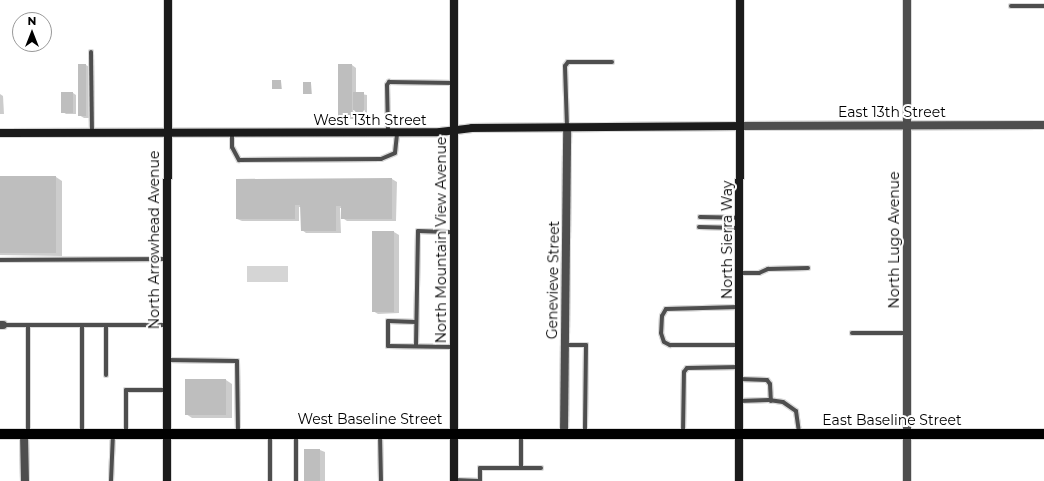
<!DOCTYPE html>
<html>
<head>
<meta charset="utf-8">
<style>
  body { margin:0 }
  #map { position:relative; width:1044px; height:481px; overflow:hidden; background:#fff; font-family:Montserrat,sans-serif }
  div>[style] { position:absolute }
  .green>* { inset:0; background:#d5d5d5; transform-origin:0 0 }
  .shadow>* { inset:0; background:#0003 }
  .building>* { inset:0; background:#bebebe; transform-origin:0 0 }
  .roads { filter:drop-shadow(1px 0 #dbdbdb) drop-shadow(-1px 0 #dbdbdb) drop-shadow(0 1px #dbdbdb) drop-shadow(0 -1px #dbdbdb) }
  .lane>* { height:4px; margin:-2px; padding:0 2px; transform-origin:2px; border-radius:2px; background:#4e4e4e }
  .street>* { height:8px; margin:-4px; padding:0 4px; transform-origin:4px; border-radius:4px; background:#4e4e4e }
  .secondary>* { height:8px; margin:-4px; padding:0 4px; transform-origin:4px; border-radius:4px; background:#1b1b1b }
  .primary>* { height:10px; margin:-5px; padding:0 5px; transform-origin:5px; border-radius:5px; background:#000 }
  span { translate:-50% -50%; white-space:nowrap; text-align:center; line-height:1.15; -webkit-text-stroke:4px #fff; paint-order:stroke }
  .street-label { font-size:14px; color:#000 }
  .north { position:absolute; left:12px; top:12px; width:40px; height:40px; box-sizing:border-box; background:#fff; border:1px solid #999; border-radius:50%; rotate:0deg; font-size:11px; font-weight:700; line-height:16px; text-align:center; color:#000 }
  .north::after { content:''; display:block; margin:auto; width:14px; height:18px; background:#000; clip-path:polygon(50% 0,100% 100%,50% 72%,0 100%) }
</style>
</head>
<body>
<div id="map">
  <div class="green">
    <i style="left:247px;top:266px;width:41px;height:16px"></i>
  </div>
  <div class="shadow">
    <i style="clip-path:polygon(86px 65px,91px 68px,90px 118px,84px 118px,79px 115px)"></i>
    <i style="clip-path:polygon(352px 65px,356px 68px,356px 93px,367px 95px,367px 115px,356px 115px,356px 119px,343px 119px,339px 116px)"></i>
    <i style="clip-path:polygon(281px 81px,282px 89px,273px 89px)"></i>
    <i style="clip-path:polygon(311px 83px,312px 94px,304px 94px)"></i>
    <i style="clip-path:polygon(73px 93px,76px 95px,76px 114px,66px 114px,63px 112px)"></i>
    <i style="clip-path:polygon(0 94px,3px 96px,4px 114px,0 114px)"></i>
    <i style="clip-path:polygon(0 177px,56px 177px,62px 181px,62px 256px,0 255px)"></i>
    <i style="clip-path:polygon(392px 179px,397px 182px,396px 221px,347px 221px,341px 217px,342px 217px,342px 208px,340px 208px,341px 233px,306px 233px,302px 230px,301px 207px,299px 207px,299px 221px,242px 221px,237px 219px,237px 180px)"></i>
    <i style="clip-path:polygon(394px 232px,399px 235px,399px 313px,378px 314px,373px 311px)"></i>
    <i style="clip-path:polygon(226px 380px,232px 384px,232px 418px,192px 418px,186px 414px)"></i>
    <i style="clip-path:polygon(320px 450px,325px 452px,325px 481px,305px 481px)"></i>
  </div>
  <div class="building">
    <i style="left:78px;top:64px;width:8px;height:52px"></i>
    <i style="left:338px;top:64px;width:14px;height:53px"></i>
    <i style="left:272px;top:80px;width:9px;height:9px"></i>
    <i style="left:303px;top:82px;width:8px;height:12px"></i>
    <i style="left:61px;top:92px;width:12px;height:21px"></i>
    <i style="left:353px;top:92px;width:11px;height:22px"></i>
    <i style="left:0;top:176px;width:56px;height:77px"></i>
    <i style="clip-path:polygon(392px 178px,392px 219px,341px 219px,341px 206px,336px 206px,336px 231px,301px 231px,300px 205px,295px 205px,295px 219px,236px 219px,236px 179px)"></i>
    <i style="left:372px;top:231px;width:22px;height:81px"></i>
    <i style="left:185px;top:379px;width:41px;height:36px"></i>
    <i style="left:304px;top:449px;width:16px;height:32px"></i>
  </div>
  <div class="roads">
    <div class="lane">
      <i style="left:1011px;top:6px;width:33px"></i>
      <i style="left:91px;top:52px;width:81px;rotate:89.3deg"></i>
      <i style="left:567px;top:127px;width:61px;rotate:-91.9deg"></i>
      <i style="left:565px;top:66px;width:5px;rotate:-53deg"></i>
      <i style="left:568px;top:62px;width:44px"></i>
      <i style="left:388px;top:132px;width:47px;rotate:-91.2deg"></i>
      <i style="left:387px;top:85px;width:4px;rotate:-56deg"></i>
      <i style="left:389px;top:82px;width:65px;rotate:0.9deg"></i>
      <i style="left:232px;top:133px;width:14px;rotate:90deg"></i>
      <i style="left:232px;top:147px;width:15px;rotate:62deg"></i>
      <i style="left:239px;top:160px;width:142px;rotate:-0.4deg"></i>
      <i style="left:381px;top:159px;width:15px;rotate:-23deg"></i>
      <i style="left:395px;top:153px;width:20px;rotate:-84deg"></i>
      <i style="left:700px;top:217px;width:39px;rotate:1deg"></i>
      <i style="left:699px;top:227px;width:40px;rotate:1.4deg"></i>
      <i style="left:0;top:260px;width:167px;rotate:-0.3deg"></i>
      <i style="left:740px;top:273px;width:19px"></i>
      <i style="left:759px;top:273px;width:10px;rotate:-24deg"></i>
      <i style="left:768px;top:269px;width:40px;rotate:-1.4deg"></i>
      <i style="left:739px;top:307px;width:73px;rotate:178.4deg"></i>
      <i style="left:666px;top:309px;width:8px;rotate:120deg"></i>
      <i style="left:662px;top:316px;width:17px;rotate:93deg"></i>
      <i style="left:661px;top:333px;width:9px;rotate:72deg"></i>
      <i style="left:664px;top:342px;width:7px;rotate:27deg"></i>
      <i style="left:670px;top:345px;width:70px"></i>
      <i style="left:416px;top:322px;width:28px;rotate:-178deg"></i>
      <i style="left:388px;top:321px;width:25px;rotate:90deg"></i>
      <i style="left:388px;top:346px;width:66px;rotate:0.9deg"></i>
      <i style="left:3px;top:325px;width:164px"></i>
      <i style="left:82px;top:325px;width:108px;rotate:90deg"></i>
      <i style="left:106px;top:325px;width:50px;rotate:90deg"></i>
      <i style="left:852px;top:333px;width:55px"></i>
      <i style="left:565px;top:345px;width:21px"></i>
      <i style="left:586px;top:345px;width:88px;rotate:90.7deg"></i>
      <i style="left:416px;top:346px;width:115px;rotate:-89deg"></i>
      <i style="left:418px;top:231px;width:36px;rotate:2deg"></i>
      <i style="left:167px;top:360px;width:70px;rotate:0.8deg"></i>
      <i style="left:237px;top:361px;width:72px;rotate:89.2deg"></i>
      <i style="left:739px;top:379px;width:28px;rotate:2deg"></i>
      <i style="left:767px;top:380px;width:5px;rotate:53deg"></i>
      <i style="left:770px;top:384px;width:17px;rotate:87deg"></i>
      <i style="left:739px;top:401px;width:30px;rotate:-2deg"></i>
      <i style="left:769px;top:400px;width:14px;rotate:8deg"></i>
      <i style="left:783px;top:402px;width:16px;rotate:35deg"></i>
      <i style="left:796px;top:411px;width:22px;rotate:82deg"></i>
      <i style="left:28px;top:433px;width:108px;rotate:-90deg"></i>
      <i style="left:126px;top:433px;width:43px;rotate:-90deg"></i>
      <i style="left:126px;top:390px;width:41px"></i>
      <i style="left:296px;top:433px;width:48px;rotate:90deg"></i>
      <i style="left:683px;top:433px;width:61px;rotate:-89.1deg"></i>
      <i style="left:684px;top:372px;width:5px;rotate:-53deg"></i>
      <i style="left:687px;top:368px;width:53px;rotate:-1.1deg"></i>
      <i style="left:380px;top:434px;width:47px;rotate:88.8deg"></i>
      <i style="left:521px;top:468px;width:35px;rotate:-90deg"></i>
      <i style="left:454px;top:480px;width:26px;rotate:2deg"></i>
      <i style="left:480px;top:481px;width:13px;rotate:-90deg"></i>
      <i style="left:480px;top:468px;width:61px"></i>
      <i style="left:111px;top:481px;width:48px;rotate:-87.6deg"></i>
      <i style="left:270px;top:481px;width:47px;rotate:-90deg"></i>
    </div>
    <div class="street">
      <i style="left:907px;top:0;width:481px;rotate:90deg"></i>
      <i style="left:740px;top:126px;width:304px;rotate:-0.2deg"></i>
      <i style="left:0;top:325px;width:3px"></i>
      <i style="left:564px;top:433px;width:306px;rotate:-89.4deg"></i>
      <i style="left:24px;top:434px;width:47px;rotate:88.8deg"></i>
    </div>
    <div class="secondary">
      <i style="left:0;top:133px;width:440px;rotate:-0.1deg"></i>
      <i style="left:440px;top:132px;width:32px;rotate:-7deg"></i>
      <i style="left:472px;top:128px;width:268px;rotate:-0.4deg"></i>
      <i style="left:167px;top:481px;width:481px;rotate:-89.9deg"></i>
      <i style="left:454px;top:481px;width:481px;rotate:-90deg"></i>
      <i style="left:739px;top:481px;width:481px;rotate:-89.9deg"></i>
    </div>
    <div class="primary">
      <i style="left:0;top:434px;width:1044px"></i>
    </div>
  </div>
  <div class="street-label">
    <span style="left:892px;top:112px">East 13th Street</span>
    <span style="left:370px;top:120px">West 13th Street</span>
    <span style="left:154px;top:240px;rotate:-90deg">North Arrowhead Avenue</span>
    <span style="left:441px;top:240px;rotate:-90deg">North Mountain View Avenue</span>
    <span style="left:727px;top:240px;rotate:-90deg">North Sierra Way</span>
    <span style="left:894px;top:240px;rotate:-90deg">North Lugo Avenue</span>
    <span style="left:553px;top:280px;rotate:-89deg">Genevieve Street</span>
    <span style="left:370px;top:419px">West Baseline Street</span>
    <span style="left:892px;top:420px">East Baseline Street</span>
  </div>
  <div class="north">N</div>
</div>
</body>
</html>
